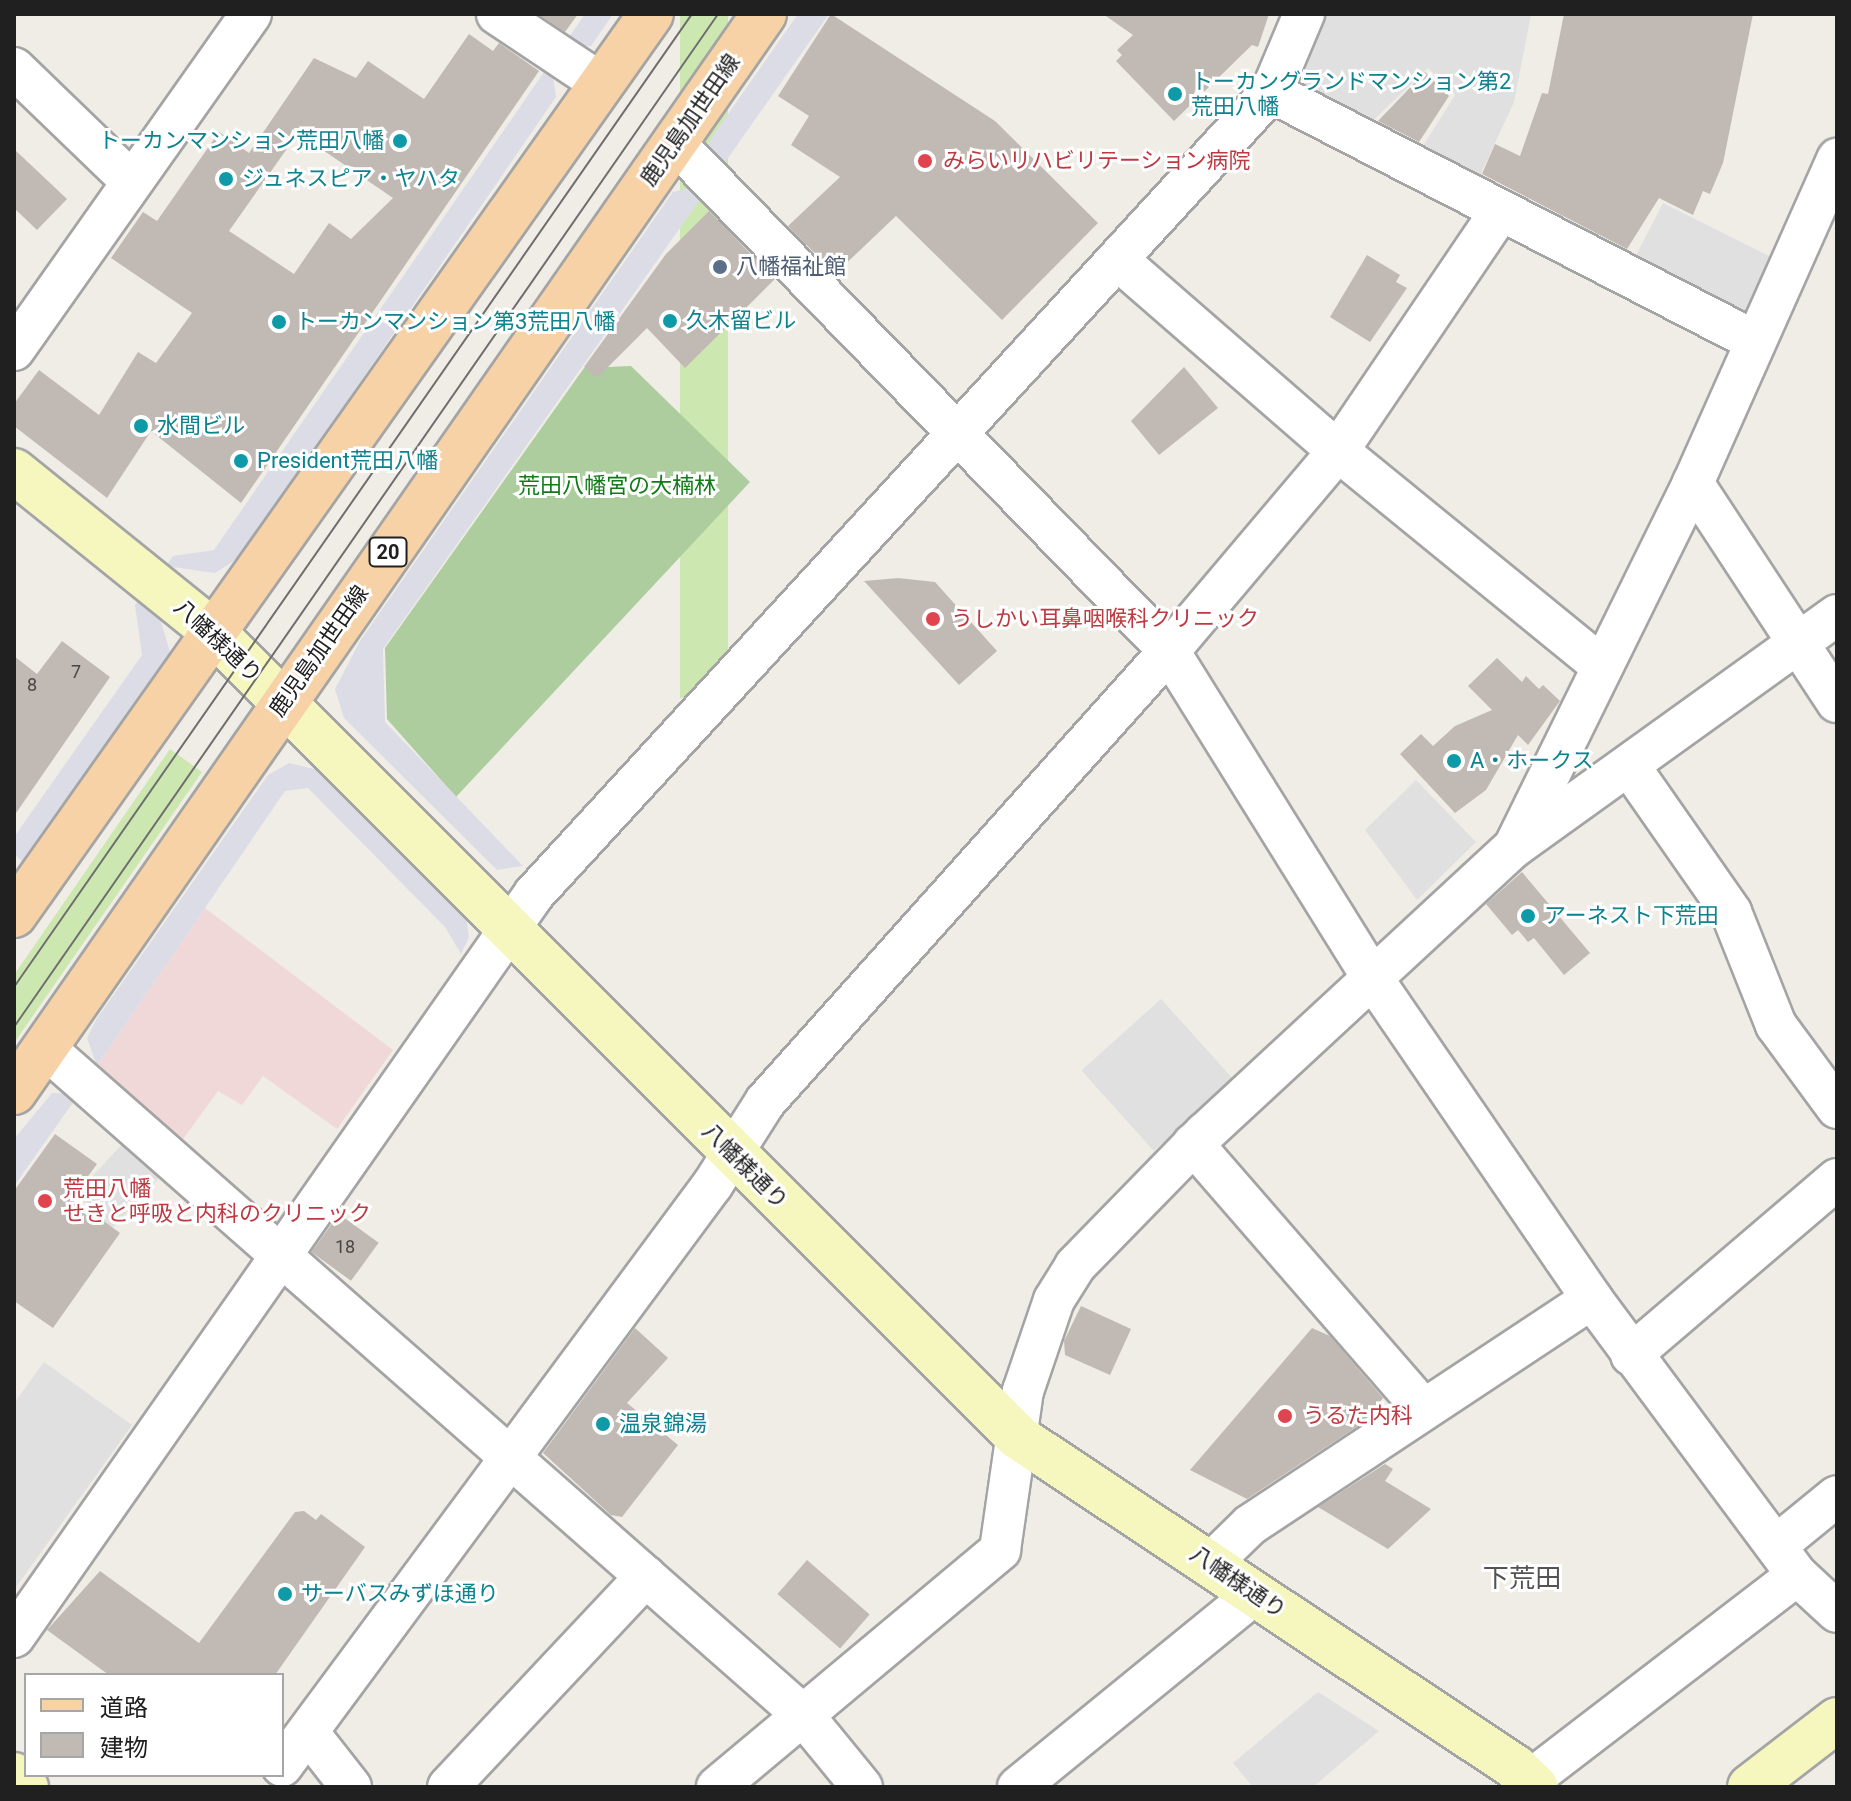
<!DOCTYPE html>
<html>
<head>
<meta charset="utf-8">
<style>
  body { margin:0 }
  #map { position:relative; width:1851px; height:1801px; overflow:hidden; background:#f0ede7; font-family:Roboto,"Noto Sans JP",sans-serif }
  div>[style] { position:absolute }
  .commercial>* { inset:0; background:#f0d8d8 }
  .grass>* { inset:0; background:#cde7b1; transform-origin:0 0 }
  .forest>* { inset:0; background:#adcd9f }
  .parking>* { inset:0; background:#e0e0e0; transform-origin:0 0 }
  .plaza>* { inset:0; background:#dcdce6 }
  .building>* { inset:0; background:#c1b9b4; transform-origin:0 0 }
  .roads { filter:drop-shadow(2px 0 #a4a4a4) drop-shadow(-2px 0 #a4a4a4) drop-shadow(0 2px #a4a4a4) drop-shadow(0 -2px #a4a4a4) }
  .street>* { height:40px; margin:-20px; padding:0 20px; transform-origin:20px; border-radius:20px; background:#fff }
  .secondary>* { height:44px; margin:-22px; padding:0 22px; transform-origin:22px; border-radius:22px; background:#f5f7bf }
  .primary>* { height:44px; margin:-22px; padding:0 22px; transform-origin:22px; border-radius:22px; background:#f7d2a6 }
  .tram>* { height:2px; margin:-1px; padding:0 1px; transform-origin:1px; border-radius:1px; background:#6e6e6e }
  .dots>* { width:22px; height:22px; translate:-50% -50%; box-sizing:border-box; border:4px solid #fff; border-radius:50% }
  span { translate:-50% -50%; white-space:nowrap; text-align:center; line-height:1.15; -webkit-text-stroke:6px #fff; paint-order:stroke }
  .number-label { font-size:18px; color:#484645 }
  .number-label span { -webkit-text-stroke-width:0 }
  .shield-label span { padding:2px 6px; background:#fff; border:2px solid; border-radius:6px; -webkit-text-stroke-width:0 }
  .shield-label { font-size:20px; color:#202020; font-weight:700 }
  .culture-label { font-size:22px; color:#0d838f }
  .left { translate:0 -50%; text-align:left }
  .right { translate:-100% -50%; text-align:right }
  .street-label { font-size:22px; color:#202020 }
  .health-label { font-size:22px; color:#be3a42 }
  .service-label { font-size:22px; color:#4e5e75 }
  .park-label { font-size:22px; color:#127b18 }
  .quarter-label { font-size:26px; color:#535353 }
  .frame { position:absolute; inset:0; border:16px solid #202020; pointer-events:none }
  .legend { position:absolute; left:24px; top:1673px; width:260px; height:104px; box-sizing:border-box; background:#fff; border:2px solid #a6a6a6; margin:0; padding:10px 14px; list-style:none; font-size:24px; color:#202020 }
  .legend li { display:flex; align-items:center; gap:16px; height:40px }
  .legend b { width:40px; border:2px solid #a6a6a6 }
</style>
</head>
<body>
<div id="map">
  <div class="commercial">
    <i style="clip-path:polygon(205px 908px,393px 1050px,337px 1129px,263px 1076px,242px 1105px,218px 1091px,181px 1142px,97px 1066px)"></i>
  </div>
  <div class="grass">
    <i style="left:680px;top:14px;width:48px;height:684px"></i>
    <i style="clip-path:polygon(170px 749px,202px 772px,14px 1043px,14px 975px)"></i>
  </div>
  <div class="forest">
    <i style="clip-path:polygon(631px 366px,750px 482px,456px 797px,387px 719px,385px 648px,584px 368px)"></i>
  </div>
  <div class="parking">
    <i style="clip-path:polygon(1326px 14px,1531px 14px,1514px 102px,1477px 182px,1418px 154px,1455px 95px,1428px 68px,1366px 127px,1303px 92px,1299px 78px)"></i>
    <i style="clip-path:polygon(1663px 203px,1773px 258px,1747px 310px,1734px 314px,1632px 263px)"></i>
    <i style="clip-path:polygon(1416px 780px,1476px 842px,1417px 900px,1365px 830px)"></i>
    <i style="left:1161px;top:999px;width:108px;height:107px;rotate:48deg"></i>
    <i style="left:128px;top:1138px;width:50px;height:77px;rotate:43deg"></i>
    <i style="clip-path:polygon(44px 1362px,132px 1425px,14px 1590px,14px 1403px)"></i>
    <i style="clip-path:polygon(1318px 1692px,1379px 1731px,1313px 1787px,1253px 1787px,1233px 1763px)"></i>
  </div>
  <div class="plaza">
    <i style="clip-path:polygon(585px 14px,613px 14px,591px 46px,581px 47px,567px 40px)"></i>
    <i style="clip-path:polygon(798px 14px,829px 14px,717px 174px,707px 148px,712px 137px)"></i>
    <i style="clip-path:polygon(551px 62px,556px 97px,240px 557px,215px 573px,166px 566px,173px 556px,214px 550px)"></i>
    <i style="clip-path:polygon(690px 188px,704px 194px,383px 649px,385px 722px,523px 866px,497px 870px,344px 718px,335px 689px,360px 641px,673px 192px)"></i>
    <i style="clip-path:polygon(142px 595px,159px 615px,170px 652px,14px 877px,22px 861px,14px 854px,14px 837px,142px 655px,135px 605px)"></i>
    <i style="clip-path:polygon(289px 763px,327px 772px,466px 916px,469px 937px,461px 954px,445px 927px,308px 788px,285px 791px,97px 1066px,87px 1038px,96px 1020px,268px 775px)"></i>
    <i style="clip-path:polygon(52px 1093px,79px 1094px,14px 1186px,14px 1139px)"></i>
  </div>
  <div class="building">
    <i style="clip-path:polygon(538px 14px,578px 14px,565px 32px)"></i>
    <i style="clip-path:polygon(831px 14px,995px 121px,1098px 223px,1002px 320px,896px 216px,835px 274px,788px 226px,840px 177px,791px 145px,809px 116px,778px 96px)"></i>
    <i style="clip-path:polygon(1103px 14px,1269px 14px,1258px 47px,1252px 45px,1174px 121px,1116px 61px,1122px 55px,1117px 50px,1133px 35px)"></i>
    <i style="clip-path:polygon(1564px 14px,1753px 14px,1723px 163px,1710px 194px,1703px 191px,1693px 215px,1659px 198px,1627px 249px,1482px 174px,1495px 144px,1520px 156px,1542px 93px,1548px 94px)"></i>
    <i style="clip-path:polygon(evenodd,469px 34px,493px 51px,499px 43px,539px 71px,241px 503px,151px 431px,107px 498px,14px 426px,14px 404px,39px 370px,99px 415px,138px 352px,156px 363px,192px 313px,111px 258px,143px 212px,157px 221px,219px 132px,249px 153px,314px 58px,356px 78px,368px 61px,424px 99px,469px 34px,298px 133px,393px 198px,351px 239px,329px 223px,294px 274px,229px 231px,298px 133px)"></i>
    <i style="clip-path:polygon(1425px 72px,1449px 96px,1419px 142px,1378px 121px)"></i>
    <i style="clip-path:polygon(14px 149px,67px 199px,37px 230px,14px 208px)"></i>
    <i style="clip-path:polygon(709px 211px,775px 279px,685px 368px,647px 328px,597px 378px,584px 367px,666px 254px)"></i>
    <i style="clip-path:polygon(1367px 255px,1400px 275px,1396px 282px,1407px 288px,1370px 342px,1330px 317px)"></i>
    <i style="clip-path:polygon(1184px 367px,1218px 408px,1159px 455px,1131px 421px)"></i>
    <i style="clip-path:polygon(898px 578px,935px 582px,997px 651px,959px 685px,864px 581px)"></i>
    <i style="clip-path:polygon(62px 641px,110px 677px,14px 816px,14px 656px,37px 674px)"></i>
    <i style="clip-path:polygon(1497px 658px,1522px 682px,1526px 676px,1539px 689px,1543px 685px,1560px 701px,1528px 745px,1518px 735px,1486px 790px,1455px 813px,1400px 754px,1421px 734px,1433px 746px,1455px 726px,1492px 710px,1468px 686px)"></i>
    <i style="clip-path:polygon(1522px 872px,1590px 953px,1564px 975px,1534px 938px,1528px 942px,1518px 930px,1512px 935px,1486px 904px)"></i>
    <i style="clip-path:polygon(55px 1134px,97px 1164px,72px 1198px,120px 1233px,53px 1328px,14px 1301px,14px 1191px)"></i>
    <i style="left:339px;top:1214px;width:49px;height:47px;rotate:36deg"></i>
    <i style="clip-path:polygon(1081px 1306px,1131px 1329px,1110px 1375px,1065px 1355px,1064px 1341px)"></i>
    <i style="clip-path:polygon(635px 1328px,668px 1358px,627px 1403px,678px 1445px,622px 1517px,611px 1515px,543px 1453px)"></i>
    <i style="clip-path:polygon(1312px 1328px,1330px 1336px,1383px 1398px,1364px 1422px,1247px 1499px,1190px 1470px)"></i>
    <i style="clip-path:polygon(1385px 1464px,1393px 1469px,1385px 1481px,1431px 1509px,1388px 1549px,1318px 1507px)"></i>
    <i style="clip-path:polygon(304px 1511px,316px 1520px,321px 1514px,365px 1547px,275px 1675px,109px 1675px,47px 1630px,100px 1571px,199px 1643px,295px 1512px)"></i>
    <i style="left:807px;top:1560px;width:83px;height:45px;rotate:41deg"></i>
  </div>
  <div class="roads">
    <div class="street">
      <i style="left:497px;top:14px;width:126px;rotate:33.7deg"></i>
      <i style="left:14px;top:68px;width:164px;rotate:44deg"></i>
      <i style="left:1271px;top:92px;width:542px;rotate:27.23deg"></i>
      <i style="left:674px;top:142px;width:710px;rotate:45.8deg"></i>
      <i style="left:1169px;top:651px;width:383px;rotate:58.1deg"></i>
      <i style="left:1371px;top:976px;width:391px;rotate:55.6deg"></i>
      <i style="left:1592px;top:1299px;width:344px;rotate:53.4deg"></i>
      <i style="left:1797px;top:1575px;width:54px;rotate:42.8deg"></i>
      <i style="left:1118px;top:260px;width:291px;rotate:41deg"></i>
      <i style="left:1338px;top:451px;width:340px;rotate:39.2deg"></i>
      <i style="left:14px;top:350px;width:411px;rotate:-54.8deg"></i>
      <i style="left:1693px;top:483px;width:262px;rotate:56.7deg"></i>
      <i style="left:1630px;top:767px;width:177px;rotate:55.1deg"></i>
      <i style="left:1731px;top:912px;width:122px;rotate:68.3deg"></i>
      <i style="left:1776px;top:1025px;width:103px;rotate:53.7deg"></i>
      <i style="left:1517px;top:845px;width:394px;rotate:-35.7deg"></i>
      <i style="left:45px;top:1048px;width:1010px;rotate:41.35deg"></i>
      <i style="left:803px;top:1715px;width:93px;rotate:50.7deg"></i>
      <i style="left:1193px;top:1144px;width:351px;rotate:49deg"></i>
      <i style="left:1631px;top:1355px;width:271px;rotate:-40.5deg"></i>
      <i style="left:1777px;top:1545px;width:77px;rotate:-39.2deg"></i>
      <i style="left:1211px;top:1563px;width:54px;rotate:-44.3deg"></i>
      <i style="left:1250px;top:1525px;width:410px;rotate:-33.5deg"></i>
      <i style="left:14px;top:1637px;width:907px;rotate:-55.01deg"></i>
      <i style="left:534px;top:894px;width:1089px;rotate:-47.42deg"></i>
      <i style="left:1271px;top:92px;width:85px;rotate:-67.1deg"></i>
      <i style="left:308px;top:1732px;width:70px;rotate:52deg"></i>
      <i style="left:282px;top:1766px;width:724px;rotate:-53.48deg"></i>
      <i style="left:713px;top:1184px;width:97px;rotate:-57.6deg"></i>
      <i style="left:765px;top:1102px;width:605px;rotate:-48.15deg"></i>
      <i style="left:1169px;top:651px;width:262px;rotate:-49.8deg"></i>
      <i style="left:1338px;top:451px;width:287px;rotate:-55.9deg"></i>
      <i style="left:448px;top:1787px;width:289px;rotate:-46.8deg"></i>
      <i style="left:717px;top:1787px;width:369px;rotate:-39.9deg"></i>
      <i style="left:1000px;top:1550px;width:161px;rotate:-81.8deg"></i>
      <i style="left:1023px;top:1391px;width:96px;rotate:-71.2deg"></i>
      <i style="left:1054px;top:1300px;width:40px;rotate:-58deg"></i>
      <i style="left:1075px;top:1266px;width:186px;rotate:-45.7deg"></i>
      <i style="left:1205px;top:1133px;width:421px;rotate:-42.8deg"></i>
      <i style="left:1514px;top:847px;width:406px;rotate:-63.8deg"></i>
      <i style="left:1693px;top:483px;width:355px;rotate:-66deg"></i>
      <i style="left:1018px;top:1787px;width:306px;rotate:-39.2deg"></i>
      <i style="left:1521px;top:1787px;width:348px;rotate:-37.5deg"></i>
    </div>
    <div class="secondary">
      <i style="left:14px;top:471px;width:253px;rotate:38.9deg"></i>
      <i style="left:211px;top:630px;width:1141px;rotate:45deg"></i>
      <i style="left:1018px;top:1437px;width:597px;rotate:33.58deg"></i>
      <i style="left:1515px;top:1767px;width:29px;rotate:44deg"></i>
      <i style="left:14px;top:1775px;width:17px;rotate:45deg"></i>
      <i style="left:1750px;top:1787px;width:110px;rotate:-37.6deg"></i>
    </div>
    <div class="primary">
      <i style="left:14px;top:915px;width:1103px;rotate:-54.74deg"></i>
      <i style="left:14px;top:1092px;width:1313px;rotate:-55.17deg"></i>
    </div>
  </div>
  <div class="tram">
    <i style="left:14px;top:987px;width:1186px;rotate:-55.13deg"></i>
    <i style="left:14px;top:1027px;width:1234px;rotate:-55.2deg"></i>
  </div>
  <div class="dots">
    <i style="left:1175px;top:94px;background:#0f9aa8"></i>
    <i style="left:400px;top:141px;background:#0f9aa8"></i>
    <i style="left:925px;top:161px;background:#e0444e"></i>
    <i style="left:226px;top:179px;background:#0f9aa8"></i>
    <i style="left:720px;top:267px;background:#5c6f8a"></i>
    <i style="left:670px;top:321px;background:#0f9aa8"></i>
    <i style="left:279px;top:322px;background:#0f9aa8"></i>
    <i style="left:141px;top:426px;background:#0f9aa8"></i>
    <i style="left:241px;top:461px;background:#0f9aa8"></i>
    <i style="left:933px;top:619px;background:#e0444e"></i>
    <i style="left:1454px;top:761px;background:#0f9aa8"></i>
    <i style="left:1528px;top:916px;background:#0f9aa8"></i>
    <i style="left:45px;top:1201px;background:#e0444e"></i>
    <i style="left:1285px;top:1416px;background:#e0444e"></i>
    <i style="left:603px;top:1424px;background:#0f9aa8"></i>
    <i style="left:285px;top:1594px;background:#0f9aa8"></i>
  </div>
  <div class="number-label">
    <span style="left:76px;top:672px">7</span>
    <span style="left:32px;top:685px">8</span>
    <span style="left:345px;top:1247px">18</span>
  </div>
  <div class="shield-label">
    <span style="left:388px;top:552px">20</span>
  </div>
  <div class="culture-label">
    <span class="left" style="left:1191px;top:94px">トーカングランドマンション第2<br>荒田八幡</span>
    <span class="right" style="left:384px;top:141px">トーカンマンション荒田八幡</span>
    <span class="left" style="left:242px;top:179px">ジュネスピア・ヤハタ</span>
    <span class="left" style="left:686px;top:321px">久木留ビル</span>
    <span class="left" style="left:295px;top:322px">トーカンマンション第3荒田八幡</span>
    <span class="left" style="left:157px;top:426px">水間ビル</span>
    <span class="left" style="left:257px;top:461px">President荒田八幡</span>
    <span class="left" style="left:1470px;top:761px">A・ホークス</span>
    <span class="left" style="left:1544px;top:916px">アーネスト下荒田</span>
    <span class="left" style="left:619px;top:1424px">温泉錦湯</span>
    <span class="left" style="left:301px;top:1594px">サーバスみずほ通り</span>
  </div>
  <div class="street-label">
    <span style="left:690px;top:120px;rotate:-55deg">鹿児島加世田線</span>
    <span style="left:218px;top:641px;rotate:43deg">八幡様通り</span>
    <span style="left:319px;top:651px;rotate:-55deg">鹿児島加世田線</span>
    <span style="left:745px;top:1166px;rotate:45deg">八幡様通り</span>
    <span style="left:1238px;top:1582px;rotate:34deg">八幡様通り</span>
  </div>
  <div class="health-label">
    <span class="left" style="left:943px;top:161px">みらいリハビリテーション病院</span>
    <span class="left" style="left:951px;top:619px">うしかい耳鼻咽喉科クリニック</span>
    <span class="left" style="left:63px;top:1201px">荒田八幡<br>せきと呼吸と内科のクリニック</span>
    <span class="left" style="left:1303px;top:1416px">うるた内科</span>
  </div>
  <div class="service-label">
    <span class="left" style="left:736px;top:267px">八幡福祉館</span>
  </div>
  <div class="park-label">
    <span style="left:617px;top:486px">荒田八幡宮の大楠林</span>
  </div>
  <div class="quarter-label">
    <span style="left:1522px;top:1579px">下荒田</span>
  </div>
  <div class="frame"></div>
  <ul class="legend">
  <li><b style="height:10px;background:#f7d2a6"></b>道路</li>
  <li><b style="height:22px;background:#c1b9b4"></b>建物</li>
  </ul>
</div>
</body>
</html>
